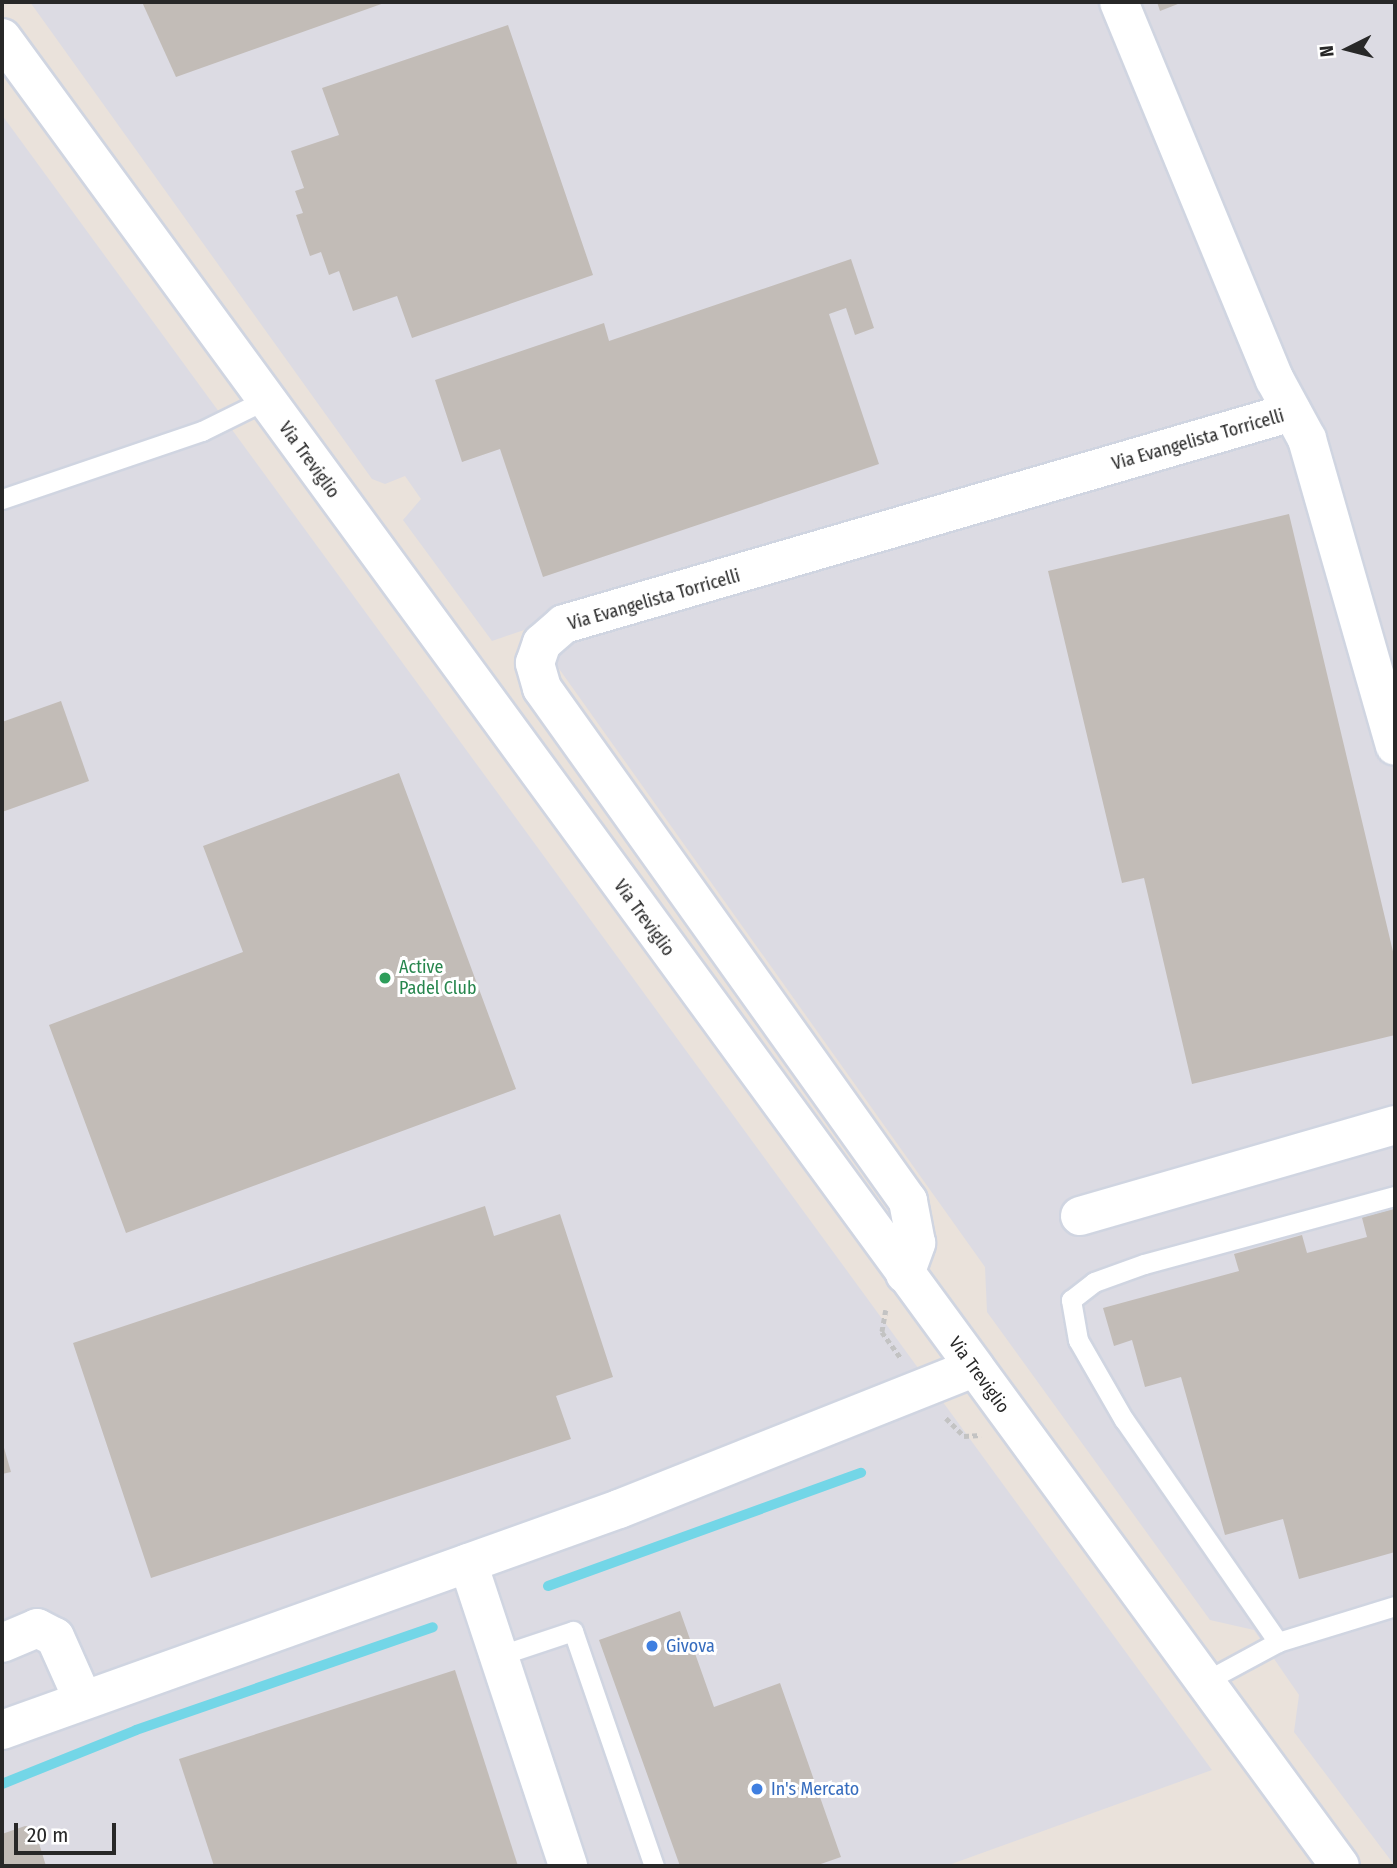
<!DOCTYPE html>
<html>
<head>
<meta charset="utf-8">
<style>
  body { margin:0 }
  #map { position:relative; width:1397px; height:1868px; overflow:hidden; background:#eae2db; font-family:"Fira Sans Condensed",sans-serif }
  div>[style] { position:absolute }
  .industrial>* { inset:0; background:#dcdbe3 }
  .stream>* { height:10px; margin:-5px; padding:0 5px; transform-origin:5px; border-radius:5px; background:#73d6e7 }
  .building>* { inset:0; background:#c2bcb7 }
  .path>* { height:4.5px; margin-top:-2.25px; transform-origin:0; background:repeating-linear-gradient(90deg,#c3c3c3 0 5px,transparent 0 8.5px) }
  .roads { filter:drop-shadow(2px 0 #d0d5e1) drop-shadow(-2px 0 #d0d5e1) drop-shadow(0 2px #d0d5e1) drop-shadow(0 -2px #d0d5e1) }
  .service>* { height:19px; margin:-9.5px; padding:0 9.5px; transform-origin:9.5px; border-radius:9.5px; background:#fff }
  .minor>* { height:38px; margin:-19px; padding:0 19px; transform-origin:19px; border-radius:19px; background:#fff }
  .tertiary>* { height:38px; margin:-19px; padding:0 19px; transform-origin:19px; border-radius:19px; background:#fff }
  .dots>* { width:19px; height:19px; translate:-50% -50%; box-sizing:border-box; border:4px solid #fff; border-radius:50% }
  span { translate:-50% -50%; white-space:nowrap; text-align:center; line-height:1.15; -webkit-text-stroke:6px #fff; paint-order:stroke }
  .street-label { font-size:18px; color:#282828 }
  .leisure-label { font-size:18px; color:#27864d }
  .left { translate:0 -50%; text-align:left }
  .shop-label { font-size:18px; color:#366cbe }
  .frame { position:absolute; inset:0; border:4px solid #282828; pointer-events:none }
  .north { position:absolute; left:1313px; top:14px; width:70px; height:70px; -webkit-text-stroke:5px #fff; paint-order:stroke; rotate:264deg; font-size:19px; font-weight:700; line-height:28px; text-align:center; color:#282828 }
  .north::after { content:''; display:block; margin:auto; width:24px; height:32px; background:#282828; clip-path:polygon(50% 0,100% 100%,50% 72%,0 100%) }
  .scale { position:absolute; left:14px; top:1823px; width:102px; height:32px; box-sizing:border-box; border:4px solid #282828; border-top:0; padding-left:9px; font-size:21px; line-height:24px; white-space:nowrap; color:#282828; -webkit-text-stroke:5px #fff; paint-order:stroke }
</style>
</head>
<body>
<div id="map">
  <div class="industrial">
    <i style="clip-path:polygon(30px 2px,1395px 2px,1395px 1866px,1294px 1732px,1299px 1695px,1254px 1630px,1210px 1620px,987px 1312px,985px 1267px,530px 628px,492px 641px,403px 520px,421px 499px,414px 489px,405px 476px,385px 484px,372px 479px)"></i>
    <i style="clip-path:polygon(2px 115px,1212px 1770px,946px 1866px,2px 1866px)"></i>
  </div>
  <div class="stream">
    <i style="left:548px;top:1586px;width:333px;rotate:-19.9deg"></i>
    <i style="left:2px;top:1784px;width:144px;rotate:-21.9deg"></i>
    <i style="left:136px;top:1730px;width:314px;rotate:-19.1deg"></i>
  </div>
  <div class="building">
    <i style="clip-path:polygon(142px 2px,387px 2px,176px 77px)"></i>
    <i style="clip-path:polygon(1157px 2px,1183px 2px,1160px 11px)"></i>
    <i style="clip-path:polygon(508px 25px,593px 275px,412px 338px,397px 296px,353px 311px,339px 271px,329px 275px,321px 252px,310px 256px,296px 215px,303px 213px,295px 191px,304px 188px,291px 151px,339px 135px,322px 88px)"></i>
    <i style="clip-path:polygon(851px 259px,874px 328px,855px 335px,846px 308px,829px 314px,879px 464px,543px 577px,500px 449px,462px 462px,435px 380px,604px 323px,609px 341px)"></i>
    <i style="clip-path:polygon(1289px 514px,1395px 960px,1395px 1035px,1192px 1084px,1144px 878px,1122px 883px,1048px 571px)"></i>
    <i style="clip-path:polygon(61px 701px,89px 781px,2px 812px,2px 722px)"></i>
    <i style="clip-path:polygon(399px 773px,516px 1089px,126px 1233px,49px 1025px,243px 952px,203px 846px)"></i>
    <i style="clip-path:polygon(1395px 1204px,1395px 1552px,1299px 1579px,1283px 1519px,1225px 1535px,1181px 1377px,1145px 1387px,1132px 1340px,1114px 1346px,1103px 1308px,1239px 1271px,1234px 1254px,1302px 1235px,1307px 1253px,1367px 1237px,1361px 1214px)"></i>
    <i style="clip-path:polygon(485px 1206px,494px 1236px,560px 1214px,613px 1377px,556px 1396px,571px 1439px,151px 1578px,73px 1343px)"></i>
    <i style="clip-path:polygon(2px 1441px,11px 1472px,2px 1474px)"></i>
    <i style="clip-path:polygon(680px 1611px,714px 1707px,780px 1683px,841px 1857px,815px 1866px,680px 1866px,599px 1640px)"></i>
    <i style="clip-path:polygon(455px 1670px,518px 1866px,214px 1866px,179px 1759px)"></i>
    <i style="clip-path:polygon(25px 1826px,34px 1827px,46px 1866px,2px 1866px,2px 1834px)"></i>
  </div>
  <div class="path">
    <i style="left:886px;top:1310px;width:22px;rotate:100deg"></i>
    <i style="left:882px;top:1332px;width:32px;rotate:54deg"></i>
    <i style="left:946px;top:1418px;width:25px;rotate:45deg"></i>
    <i style="left:964px;top:1436px;width:17px;rotate:-3deg"></i>
  </div>
  <div class="roads">
    <div class="service">
      <i style="left:2px;top:499px;width:211px;rotate:-18.8deg"></i>
      <i style="left:202px;top:431px;width:70px;rotate:-26.2deg"></i>
      <i style="left:1278px;top:1642px;width:122px;rotate:-17.1deg"></i>
      <i style="left:498px;top:1656px;width:79px;rotate:-18.4deg"></i>
      <i style="left:573px;top:1631px;width:249px;rotate:71deg"></i>
      <i style="left:1204px;top:1682px;width:84px;rotate:-28.4deg"></i>
      <i style="left:1278px;top:1642px;width:270px;rotate:-124.7deg"></i>
      <i style="left:1124px;top:1420px;width:92px;rotate:-119.9deg"></i>
      <i style="left:1078px;top:1340px;width:41px;rotate:-99.9deg"></i>
      <i style="left:1071px;top:1300px;width:29px;rotate:-38deg"></i>
      <i style="left:1094px;top:1282px;width:53px;rotate:-19.8deg"></i>
      <i style="left:1144px;top:1264px;width:260px;rotate:-15.2deg"></i>
    </div>
    <div class="minor">
      <i style="left:1119px;top:2px;width:409px;rotate:67.6deg"></i>
      <i style="left:1275px;top:380px;width:67px;rotate:61.5deg"></i>
      <i style="left:1307px;top:439px;width:319px;rotate:74deg"></i>
      <i style="left:1080px;top:1216px;width:328px;rotate:-16.1deg"></i>
      <i style="left:905px;top:1274px;width:33px;rotate:-70deg"></i>
      <i style="left:916px;top:1243px;width:43px;rotate:-100.8deg"></i>
      <i style="left:908px;top:1201px;width:630px;rotate:-125.51deg"></i>
      <i style="left:542px;top:688px;width:26px;rotate:-106deg"></i>
      <i style="left:535px;top:663px;width:21px;rotate:-71deg"></i>
      <i style="left:542px;top:643px;width:29px;rotate:-41deg"></i>
      <i style="left:564px;top:624px;width:758px;rotate:-16.24deg"></i>
      <i style="left:468px;top:1563px;width:319px;rotate:71.7deg"></i>
      <i style="left:2px;top:1643px;width:38px;rotate:-23deg"></i>
      <i style="left:37px;top:1628px;width:20px;rotate:27deg"></i>
      <i style="left:55px;top:1637px;width:69px;rotate:66deg"></i>
      <i style="left:2px;top:1730px;width:655px;rotate:-19.71deg"></i>
      <i style="left:619px;top:1509px;width:381px;rotate:-21.7deg"></i>
    </div>
    <div class="tertiary">
      <i style="left:2px;top:38px;width:2265px;rotate:53.8deg"></i>
    </div>
  </div>
  <div class="dots">
    <i style="left:385px;top:978px;background:#2e9e5b"></i>
    <i style="left:652px;top:1646px;background:#3f7fe0"></i>
    <i style="left:757px;top:1789px;background:#3f7fe0"></i>
  </div>
  <div class="street-label">
    <span style="left:1198px;top:440px;rotate:-16deg">Via Evangelista Torricelli</span>
    <span style="left:309px;top:460px;rotate:54deg">Via Treviglio</span>
    <span style="left:654px;top:600px;rotate:-16deg">Via Evangelista Torricelli</span>
    <span style="left:644px;top:918px;rotate:54deg">Via Treviglio</span>
    <span style="left:979px;top:1375px;rotate:54deg">Via Treviglio</span>
  </div>
  <div class="leisure-label">
    <span class="left" style="left:399px;top:978px">Active<br>Padel Club</span>
  </div>
  <div class="shop-label">
    <span class="left" style="left:666px;top:1646px">Givova</span>
    <span class="left" style="left:771px;top:1789px">In's Mercato</span>
  </div>
  <div class="frame"></div>
  <div class="north">N</div>
  <div class="scale">20 m</div>
</div>
</body>
</html>
